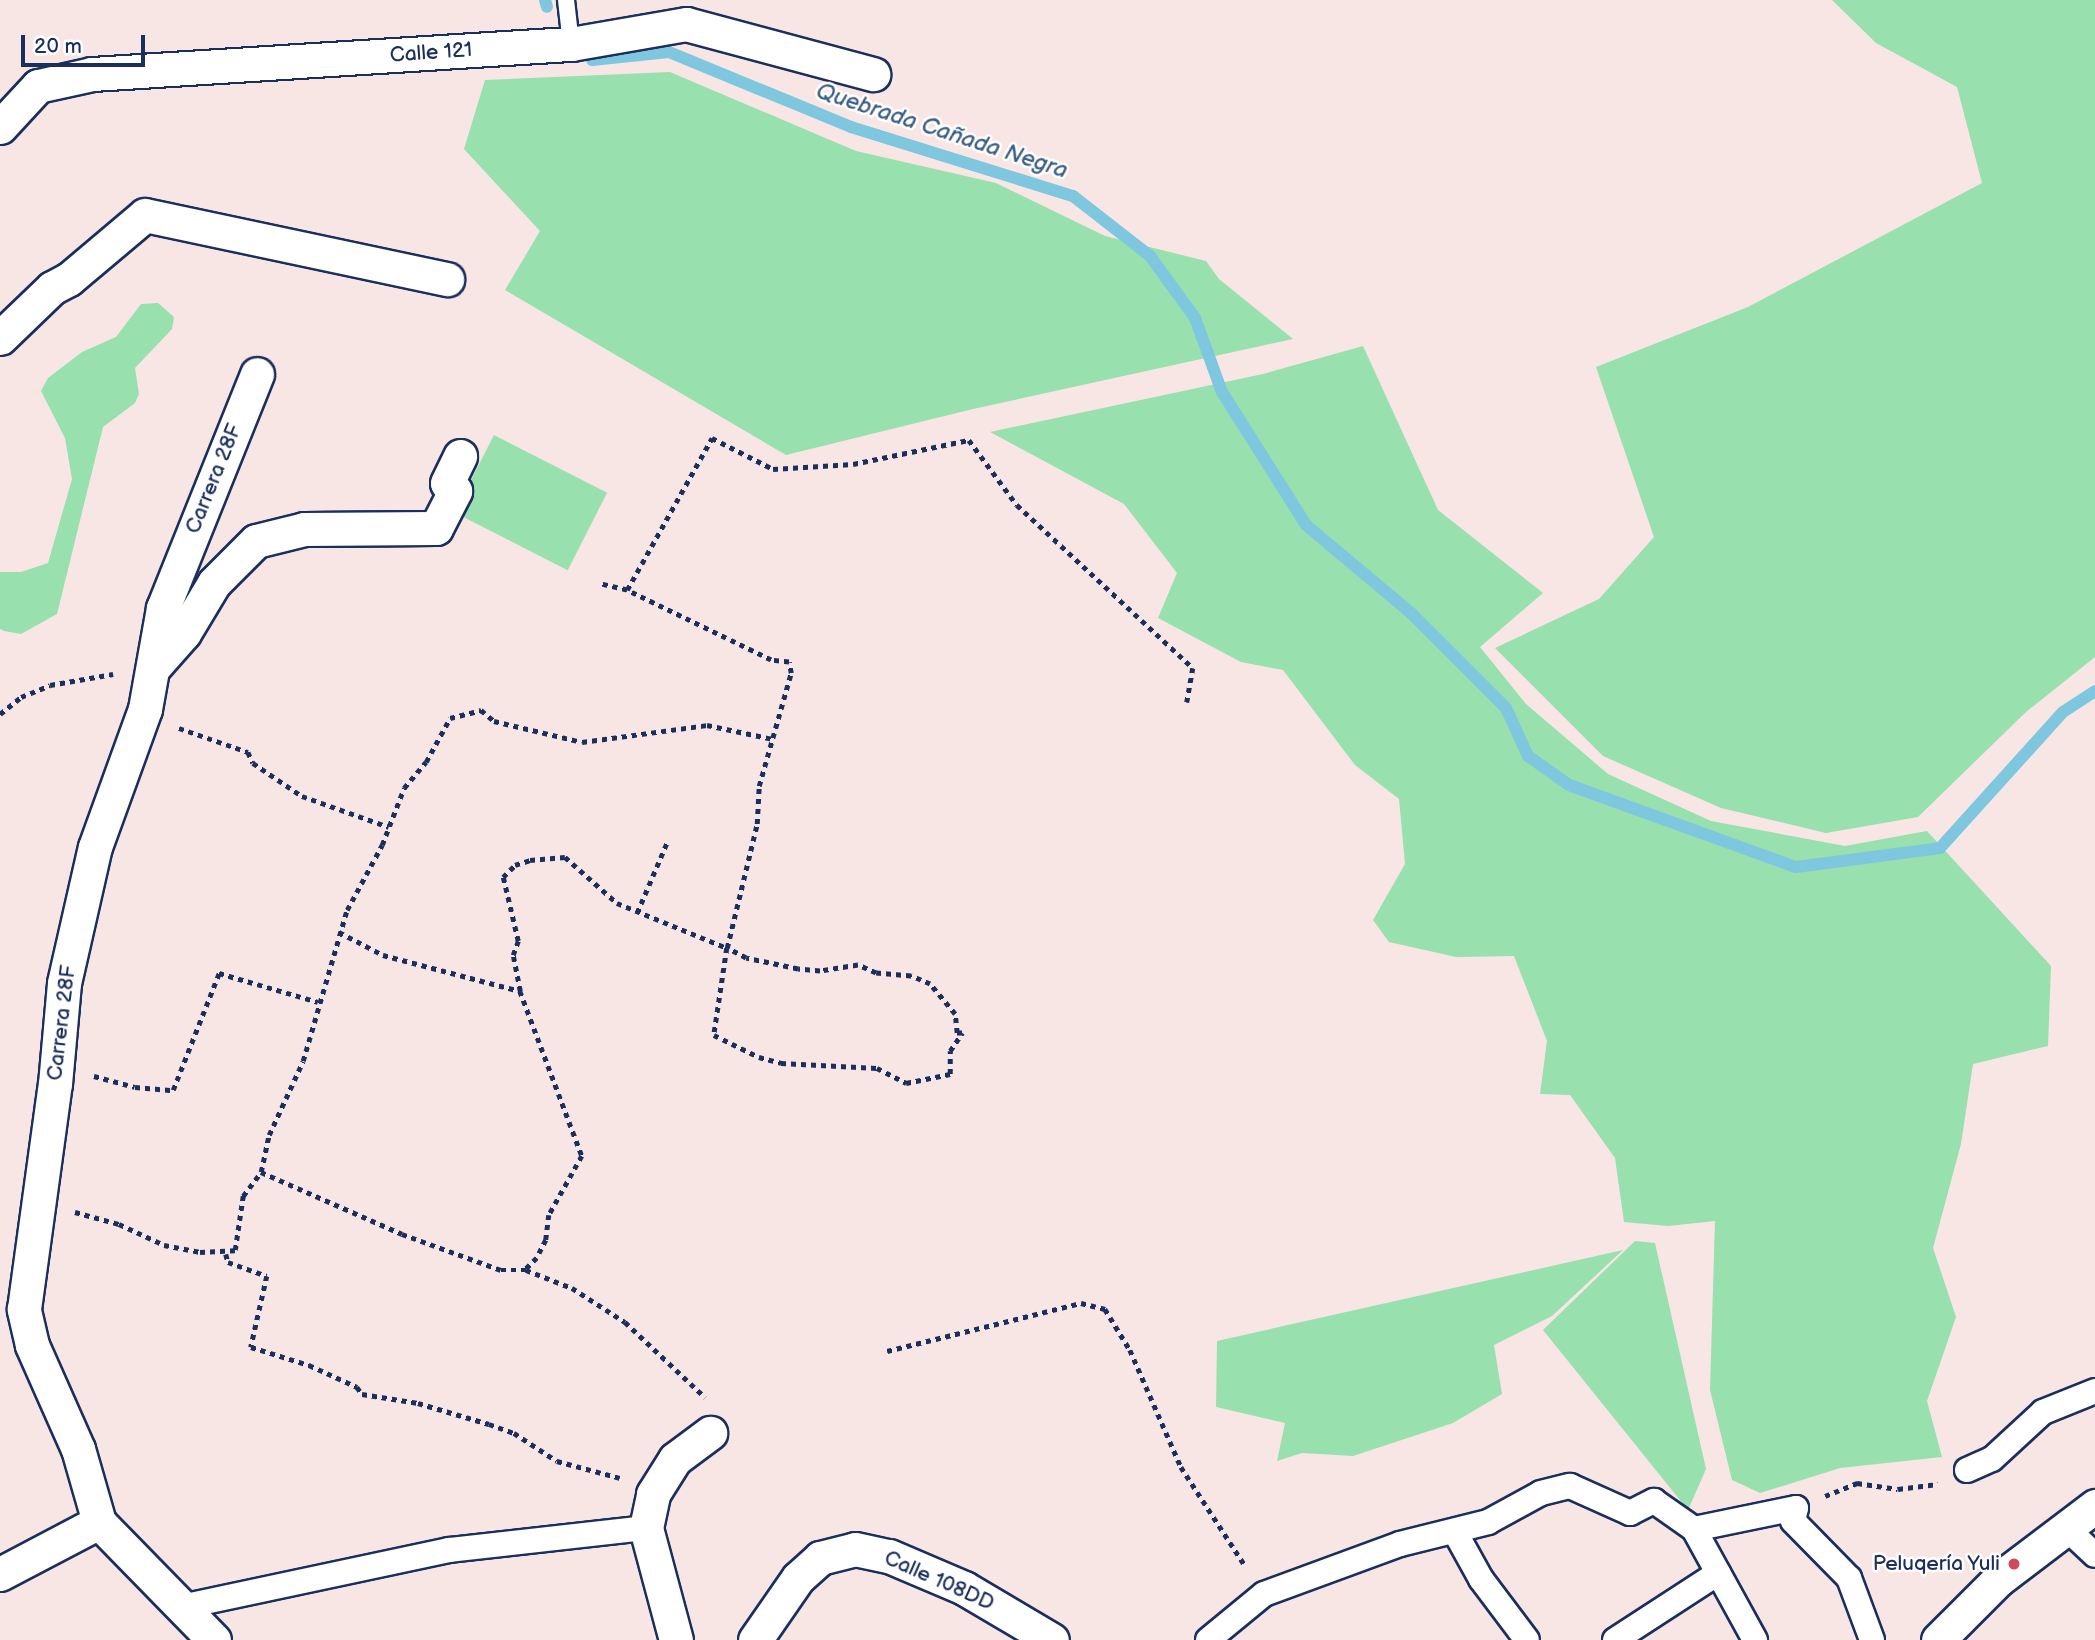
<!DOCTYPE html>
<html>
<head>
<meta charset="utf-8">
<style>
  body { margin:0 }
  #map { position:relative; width:2095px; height:1640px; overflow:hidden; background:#f7e6e3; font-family:"Balsamiq Sans",sans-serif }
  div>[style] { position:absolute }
  .green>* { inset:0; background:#98e0ae; transform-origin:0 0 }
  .stream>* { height:12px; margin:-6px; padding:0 6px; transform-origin:6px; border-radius:6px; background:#7ec7de }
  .path>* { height:4.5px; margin-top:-2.25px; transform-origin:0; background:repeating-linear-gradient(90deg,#1b2f5e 0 5px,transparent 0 10px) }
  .roads { filter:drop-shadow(2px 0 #1b2f5e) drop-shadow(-2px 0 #1b2f5e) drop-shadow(0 2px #1b2f5e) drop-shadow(0 -2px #1b2f5e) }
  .service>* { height:16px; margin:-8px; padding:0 8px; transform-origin:8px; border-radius:8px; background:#fff }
  .pedestrian>* { height:24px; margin:-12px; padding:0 12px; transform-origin:12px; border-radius:12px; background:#fff }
  .minor>* { height:33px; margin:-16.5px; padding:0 16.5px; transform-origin:16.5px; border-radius:16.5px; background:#fff }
  .dots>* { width:19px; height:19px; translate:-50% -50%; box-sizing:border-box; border:4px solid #fff; border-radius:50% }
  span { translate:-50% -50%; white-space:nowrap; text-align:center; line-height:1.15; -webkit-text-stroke:5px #fff; paint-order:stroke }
  .street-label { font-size:21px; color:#1b2f5e }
  .poi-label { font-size:21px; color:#1b2f5e }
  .right { translate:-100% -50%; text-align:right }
  .water-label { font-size:23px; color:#395d84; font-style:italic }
  .scale { position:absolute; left:21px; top:35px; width:124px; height:32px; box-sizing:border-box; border:4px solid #1b2f5e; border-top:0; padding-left:9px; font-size:21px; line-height:24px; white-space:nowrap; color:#1b2f5e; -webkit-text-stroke:5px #fff; paint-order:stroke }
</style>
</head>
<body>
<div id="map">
  <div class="green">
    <i style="clip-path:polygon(1832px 0,2095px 0,2095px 657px,2026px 712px,1918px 817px,1826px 833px,1721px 808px,1603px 756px,1495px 648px,1599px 599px,1654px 537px,1596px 367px,1748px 307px,1982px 183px,1957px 87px,1876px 43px)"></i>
    <i style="clip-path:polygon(670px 72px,856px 151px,996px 183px,1105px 236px,1206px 261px,1219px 279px,1293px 339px,973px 409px,786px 455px,505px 290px,540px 231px,464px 149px,485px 80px)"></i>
    <i style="clip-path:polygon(158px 303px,174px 317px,172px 329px,135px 368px,139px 394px,135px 403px,103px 427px,57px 614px,21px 634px,4px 631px,0 629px,0 572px,21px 572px,48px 563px,72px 479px,65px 438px,41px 391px,48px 378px,82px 352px,116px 337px,141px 304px)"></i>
    <i style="clip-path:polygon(1363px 346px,1438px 510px,1543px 593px,1480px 647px,1526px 704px,1608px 774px,1711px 821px,1845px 846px,1927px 831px,2051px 966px,2048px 1046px,1973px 1064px,1961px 1144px,1933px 1248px,1956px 1317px,1927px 1401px,1942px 1457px,1840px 1468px,1760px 1493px,1732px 1480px,1710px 1390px,1715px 1221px,1668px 1226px,1624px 1222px,1615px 1158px,1570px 1095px,1540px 1094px,1547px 1041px,1514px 956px,1456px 957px,1389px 942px,1373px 920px,1405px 864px,1399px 799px,1355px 765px,1283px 670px,1241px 662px,1158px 618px,1177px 573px,1124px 504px,990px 432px,1263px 374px)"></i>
    <i style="left:494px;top:435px;width:127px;height:87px;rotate:27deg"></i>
    <i style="clip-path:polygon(1635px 1241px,1655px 1243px,1706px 1469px,1688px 1510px,1543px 1330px)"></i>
    <i style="clip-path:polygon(1623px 1250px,1552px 1316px,1494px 1345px,1502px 1394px,1453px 1423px,1353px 1456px,1302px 1453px,1277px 1461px,1285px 1423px,1216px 1407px,1217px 1341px)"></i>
  </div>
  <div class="stream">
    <i style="left:545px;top:0;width:7px;rotate:74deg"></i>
    <i style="left:592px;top:60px;width:77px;rotate:-5.9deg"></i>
    <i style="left:669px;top:52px;width:197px;rotate:22.4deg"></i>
    <i style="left:851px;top:127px;width:232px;rotate:17.3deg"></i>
    <i style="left:1073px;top:196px;width:98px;rotate:37.9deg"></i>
    <i style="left:1150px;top:256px;width:77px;rotate:54deg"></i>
    <i style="left:1195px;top:318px;width:79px;rotate:70deg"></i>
    <i style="left:1222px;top:392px;width:157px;rotate:57.7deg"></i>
    <i style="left:1306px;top:525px;width:138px;rotate:40deg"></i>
    <i style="left:1412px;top:614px;width:133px;rotate:45deg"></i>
    <i style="left:1506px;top:708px;width:53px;rotate:65.4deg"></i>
    <i style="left:1528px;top:756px;width:50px;rotate:35.3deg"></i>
    <i style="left:1569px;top:785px;width:241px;rotate:19.9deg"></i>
    <i style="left:1796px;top:867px;width:145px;rotate:-7.5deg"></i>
    <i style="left:1940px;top:848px;width:183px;rotate:-47.9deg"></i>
    <i style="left:2063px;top:712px;width:38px;rotate:-33deg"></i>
  </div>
  <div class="path">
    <i style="left:627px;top:590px;width:174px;rotate:-60.8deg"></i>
    <i style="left:712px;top:438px;width:68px;rotate:26.9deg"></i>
    <i style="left:773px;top:469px;width:80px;rotate:-3.6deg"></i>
    <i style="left:853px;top:464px;width:118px;rotate:-11.7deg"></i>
    <i style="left:969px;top:440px;width:81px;rotate:53.6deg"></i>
    <i style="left:1017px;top:505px;width:240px;rotate:42.8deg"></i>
    <i style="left:1193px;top:668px;width:35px;rotate:100deg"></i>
    <i style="left:0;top:714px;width:27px;rotate:-39deg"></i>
    <i style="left:21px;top:697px;width:31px;rotate:-22deg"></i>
    <i style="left:50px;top:685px;width:64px;rotate:-9.9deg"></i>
    <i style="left:179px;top:728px;width:73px;rotate:19.2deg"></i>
    <i style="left:248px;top:752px;width:12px;rotate:66deg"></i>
    <i style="left:253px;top:763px;width:59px;rotate:34deg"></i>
    <i style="left:302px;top:796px;width:92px;rotate:19.6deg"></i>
    <i style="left:637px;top:913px;width:79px;rotate:-67deg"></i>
    <i style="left:339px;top:932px;width:50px;rotate:27.6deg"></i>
    <i style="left:383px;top:955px;width:142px;rotate:14.7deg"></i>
    <i style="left:520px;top:991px;width:176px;rotate:69.4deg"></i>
    <i style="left:582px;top:1156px;width:68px;rotate:119.2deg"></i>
    <i style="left:549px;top:1215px;width:25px;rotate:97deg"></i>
    <i style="left:546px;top:1240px;width:20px;rotate:117deg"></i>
    <i style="left:537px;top:1258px;width:16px;rotate:135deg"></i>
    <i style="left:520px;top:991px;width:37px;rotate:-101deg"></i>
    <i style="left:513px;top:955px;width:15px;rotate:-70deg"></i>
    <i style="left:518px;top:941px;width:66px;rotate:-103.2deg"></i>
    <i style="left:503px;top:877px;width:17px;rotate:-45deg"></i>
    <i style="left:515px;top:865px;width:16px;rotate:-18deg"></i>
    <i style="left:530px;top:860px;width:35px;rotate:-5deg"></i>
    <i style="left:565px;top:857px;width:69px;rotate:41.5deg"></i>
    <i style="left:617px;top:903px;width:119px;rotate:22.2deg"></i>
    <i style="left:727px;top:948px;width:88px;rotate:98.5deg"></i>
    <i style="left:714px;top:1035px;width:50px;rotate:26.1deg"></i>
    <i style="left:759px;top:1057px;width:23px;rotate:15deg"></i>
    <i style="left:781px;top:1063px;width:96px;rotate:3deg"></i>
    <i style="left:877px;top:1068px;width:33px;rotate:27deg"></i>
    <i style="left:906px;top:1083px;width:45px;rotate:-11.6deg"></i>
    <i style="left:950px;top:1074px;width:23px;rotate:-90deg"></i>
    <i style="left:950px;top:1051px;width:22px;rotate:-56deg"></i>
    <i style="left:962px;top:1033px;width:5px;rotate:180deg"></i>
    <i style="left:957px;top:1033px;width:19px;rotate:-96deg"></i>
    <i style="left:955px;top:1014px;width:39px;rotate:-130deg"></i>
    <i style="left:930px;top:984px;width:21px;rotate:-157deg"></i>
    <i style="left:911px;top:976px;width:35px;rotate:-175deg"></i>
    <i style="left:876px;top:973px;width:20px;rotate:-156deg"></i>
    <i style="left:858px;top:965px;width:38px;rotate:171deg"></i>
    <i style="left:820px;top:971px;width:22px;rotate:-175deg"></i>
    <i style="left:798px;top:969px;width:53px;rotate:-168.1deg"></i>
    <i style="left:746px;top:958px;width:21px;rotate:-152deg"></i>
    <i style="left:727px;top:948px;width:128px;rotate:-76.4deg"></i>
    <i style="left:757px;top:824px;width:38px;rotate:-87deg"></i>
    <i style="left:759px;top:786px;width:117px;rotate:-74.2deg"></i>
    <i style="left:791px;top:673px;width:11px;rotate:-100deg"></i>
    <i style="left:789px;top:662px;width:18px;rotate:-174deg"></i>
    <i style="left:771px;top:660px;width:160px;rotate:-154.1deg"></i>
    <i style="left:627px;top:590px;width:26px;rotate:-167deg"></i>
    <i style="left:94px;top:1076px;width:42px;rotate:15deg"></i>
    <i style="left:135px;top:1087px;width:38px;rotate:5deg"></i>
    <i style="left:173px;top:1090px;width:126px;rotate:-68.5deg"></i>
    <i style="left:219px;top:973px;width:103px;rotate:16.3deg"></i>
    <i style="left:261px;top:1172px;width:154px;rotate:23.7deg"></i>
    <i style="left:402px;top:1234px;width:105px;rotate:20deg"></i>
    <i style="left:501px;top:1270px;width:25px"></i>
    <i style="left:526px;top:1270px;width:49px;rotate:21.4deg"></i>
    <i style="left:572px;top:1288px;width:63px;rotate:32.7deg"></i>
    <i style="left:625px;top:1322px;width:110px;rotate:43.2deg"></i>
    <i style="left:75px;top:1212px;width:46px;rotate:15.3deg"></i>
    <i style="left:119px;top:1224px;width:50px;rotate:25deg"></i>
    <i style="left:164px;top:1245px;width:37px;rotate:11deg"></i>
    <i style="left:200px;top:1252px;width:35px;rotate:-3deg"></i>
    <i style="left:235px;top:1250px;width:55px;rotate:-81.6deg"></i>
    <i style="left:243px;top:1196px;width:30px;rotate:-53deg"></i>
    <i style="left:261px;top:1172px;width:38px;rotate:-78deg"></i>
    <i style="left:269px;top:1135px;width:81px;rotate:-65.3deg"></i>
    <i style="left:303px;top:1061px;width:157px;rotate:-73.8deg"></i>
    <i style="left:347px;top:910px;width:74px;rotate:-61.7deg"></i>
    <i style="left:382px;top:845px;width:61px;rotate:-68.9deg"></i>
    <i style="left:404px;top:788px;width:34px;rotate:-50deg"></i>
    <i style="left:426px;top:762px;width:50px;rotate:-61.4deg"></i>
    <i style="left:450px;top:718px;width:32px;rotate:-14deg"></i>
    <i style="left:481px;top:710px;width:17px;rotate:40deg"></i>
    <i style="left:494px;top:721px;width:90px;rotate:13.4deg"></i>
    <i style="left:582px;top:742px;width:126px;rotate:-7.7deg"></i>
    <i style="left:707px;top:725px;width:67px;rotate:12deg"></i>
    <i style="left:226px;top:1254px;width:8px;rotate:76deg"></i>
    <i style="left:228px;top:1262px;width:41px;rotate:19.7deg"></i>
    <i style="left:267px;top:1276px;width:73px;rotate:102.7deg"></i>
    <i style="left:251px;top:1347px;width:61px;rotate:17.2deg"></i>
    <i style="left:309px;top:1365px;width:53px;rotate:24.6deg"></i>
    <i style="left:357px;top:1387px;width:9px;rotate:54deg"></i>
    <i style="left:362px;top:1394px;width:57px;rotate:9.1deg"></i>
    <i style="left:418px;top:1403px;width:74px;rotate:16.5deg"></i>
    <i style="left:489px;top:1424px;width:27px;rotate:20deg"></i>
    <i style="left:514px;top:1433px;width:51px;rotate:33.1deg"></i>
    <i style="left:557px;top:1461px;width:65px;rotate:15.1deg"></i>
    <i style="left:887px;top:1351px;width:200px;rotate:-13.9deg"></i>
    <i style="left:1081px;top:1303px;width:25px;rotate:14deg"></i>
    <i style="left:1105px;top:1309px;width:48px;rotate:58.6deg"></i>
    <i style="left:1130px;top:1350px;width:128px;rotate:66.4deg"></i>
    <i style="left:1181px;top:1467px;width:119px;rotate:57deg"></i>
    <i style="left:1825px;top:1496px;width:35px;rotate:-22deg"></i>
    <i style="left:1857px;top:1483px;width:41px;rotate:8.3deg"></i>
    <i style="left:1898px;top:1489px;width:40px;rotate:-7.1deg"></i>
  </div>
  <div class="roads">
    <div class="service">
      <i style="left:566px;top:0;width:44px;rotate:83.5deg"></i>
    </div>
    <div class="pedestrian">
      <i style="left:1967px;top:1470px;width:27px;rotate:-24deg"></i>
      <i style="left:1992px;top:1459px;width:69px;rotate:-42.7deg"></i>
      <i style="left:2043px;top:1412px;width:56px;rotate:-22deg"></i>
      <i style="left:2064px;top:1526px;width:42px;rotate:43.1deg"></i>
      <i style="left:1455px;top:1532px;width:54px;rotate:61deg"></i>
      <i style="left:1481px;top:1579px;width:76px;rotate:53deg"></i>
      <i style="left:186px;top:1606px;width:269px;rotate:-12deg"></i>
      <i style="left:449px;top:1550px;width:198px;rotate:-6.4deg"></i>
      <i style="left:1208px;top:1640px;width:72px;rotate:-39.4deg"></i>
      <i style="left:1264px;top:1594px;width:145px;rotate:-20.2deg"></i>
      <i style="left:1400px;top:1544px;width:91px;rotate:-14deg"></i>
      <i style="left:1488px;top:1522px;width:60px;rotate:-28.7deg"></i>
      <i style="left:1541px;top:1493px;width:30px;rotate:-14deg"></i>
      <i style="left:1570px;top:1486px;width:66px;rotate:24.2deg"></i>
      <i style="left:1630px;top:1513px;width:27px;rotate:-27deg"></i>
      <i style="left:1654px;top:1501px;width:49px;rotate:35deg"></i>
      <i style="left:1615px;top:1640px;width:123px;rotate:-33deg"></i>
      <i style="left:1755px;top:1640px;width:127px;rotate:-118.8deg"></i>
      <i style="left:1694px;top:1529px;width:104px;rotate:-11.6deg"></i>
      <i style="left:1796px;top:1508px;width:13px;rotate:103deg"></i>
      <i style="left:1793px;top:1521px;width:80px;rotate:45.5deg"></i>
      <i style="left:1849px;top:1578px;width:66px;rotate:69.6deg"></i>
    </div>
    <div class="minor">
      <i style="left:0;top:127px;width:56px;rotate:-47.2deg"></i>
      <i style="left:38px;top:86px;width:55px;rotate:-12.5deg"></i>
      <i style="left:92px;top:74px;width:480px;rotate:-3.6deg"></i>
      <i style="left:571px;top:44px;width:117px;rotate:-9.9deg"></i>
      <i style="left:686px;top:24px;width:194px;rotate:15deg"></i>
      <i style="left:0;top:338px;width:72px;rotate:-43.9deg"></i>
      <i style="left:52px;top:288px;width:19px;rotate:-28deg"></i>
      <i style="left:69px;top:279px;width:99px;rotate:-40.1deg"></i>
      <i style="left:145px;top:215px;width:309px;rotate:12deg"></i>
      <i style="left:153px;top:668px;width:47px;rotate:-48.5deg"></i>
      <i style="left:184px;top:633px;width:58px;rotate:-59deg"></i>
      <i style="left:214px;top:583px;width:59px;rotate:-45deg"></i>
      <i style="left:256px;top:541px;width:49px;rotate:-14deg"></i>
      <i style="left:304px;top:529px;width:132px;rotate:-0.4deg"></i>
      <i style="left:436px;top:528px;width:42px;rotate:-62.8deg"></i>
      <i style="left:455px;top:491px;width:11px;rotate:-135deg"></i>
      <i style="left:447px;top:483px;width:30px;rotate:-64deg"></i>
      <i style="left:0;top:1574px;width:112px;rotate:-27.7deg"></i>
      <i style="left:214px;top:1640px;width:165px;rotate:-134.3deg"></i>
      <i style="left:99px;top:1522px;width:76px;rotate:-106deg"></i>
      <i style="left:78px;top:1449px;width:114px;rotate:-113.9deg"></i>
      <i style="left:32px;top:1345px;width:37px;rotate:-103deg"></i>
      <i style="left:24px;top:1309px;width:227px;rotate:-82.2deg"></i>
      <i style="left:55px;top:1084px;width:101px;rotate:-84.9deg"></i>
      <i style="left:64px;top:983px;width:139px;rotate:-77.2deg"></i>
      <i style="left:95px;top:847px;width:147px;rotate:-70.1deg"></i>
      <i style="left:145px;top:709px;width:103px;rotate:-79.9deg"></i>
      <i style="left:163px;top:608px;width:252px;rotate:-68.1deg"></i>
      <i style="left:676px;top:1640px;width:116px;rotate:-105deg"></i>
      <i style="left:646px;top:1528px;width:35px;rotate:-78deg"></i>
      <i style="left:653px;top:1494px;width:41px;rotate:-57.8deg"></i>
      <i style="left:675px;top:1459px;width:44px;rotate:-36.6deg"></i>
      <i style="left:755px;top:1640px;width:75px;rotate:-55.3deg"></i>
      <i style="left:798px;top:1578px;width:30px;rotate:-42deg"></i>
      <i style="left:820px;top:1558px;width:36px;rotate:-14deg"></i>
      <i style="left:855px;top:1549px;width:35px;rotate:12deg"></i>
      <i style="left:889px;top:1556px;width:82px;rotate:23.1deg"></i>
      <i style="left:964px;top:1588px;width:102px;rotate:30.6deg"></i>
      <i style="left:1938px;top:1640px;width:86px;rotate:-45deg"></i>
      <i style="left:1999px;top:1579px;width:121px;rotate:-37.2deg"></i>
    </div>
  </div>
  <div class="dots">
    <i style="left:2014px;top:1564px;background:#d1495b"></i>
  </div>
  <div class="street-label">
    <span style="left:431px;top:53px;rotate:-4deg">Calle 121</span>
    <span style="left:214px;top:479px;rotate:-68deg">Carrera 28F</span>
    <span style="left:62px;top:1023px;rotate:-83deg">Carrera 28F</span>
    <span style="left:939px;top:1581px;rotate:24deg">Calle 108DD</span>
  </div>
  <div class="poi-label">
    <span class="right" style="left:2000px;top:1564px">Peluqería Yuli</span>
  </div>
  <div class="water-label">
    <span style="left:942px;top:131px;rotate:18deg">Quebrada Cañada Negra</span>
  </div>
  <div class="scale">20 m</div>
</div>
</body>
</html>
